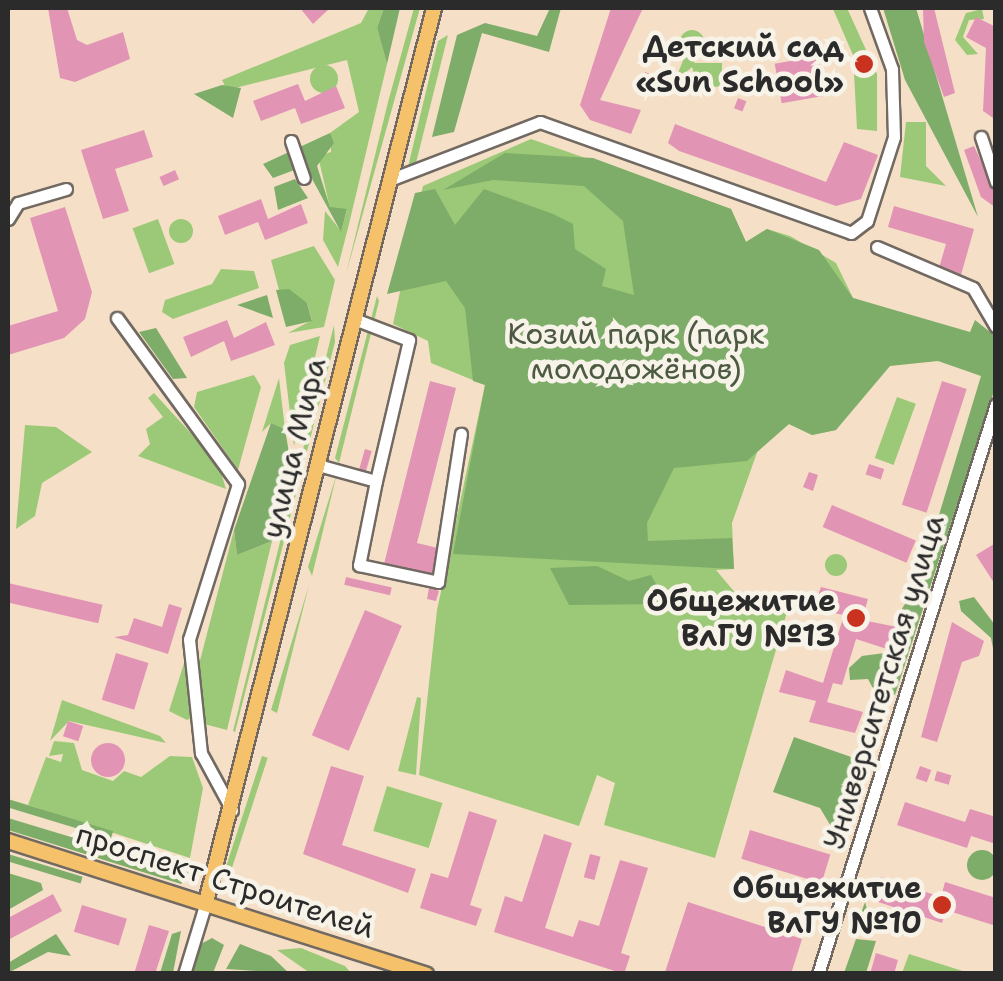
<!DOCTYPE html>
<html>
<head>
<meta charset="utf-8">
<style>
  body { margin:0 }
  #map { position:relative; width:1003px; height:981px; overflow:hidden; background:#f5e0c7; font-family:"Shantell Sans",sans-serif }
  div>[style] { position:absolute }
  .green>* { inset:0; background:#9cc977; transform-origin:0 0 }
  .round { border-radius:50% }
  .forest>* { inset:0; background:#7dad68; transform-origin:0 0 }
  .building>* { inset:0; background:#e294b5; transform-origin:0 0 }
  .roads { filter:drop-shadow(2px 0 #726a62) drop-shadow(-2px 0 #726a62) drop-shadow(0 2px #726a62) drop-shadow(0 -2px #726a62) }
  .minor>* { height:11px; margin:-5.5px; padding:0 5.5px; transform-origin:5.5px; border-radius:5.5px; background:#fff }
  .major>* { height:14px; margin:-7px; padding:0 7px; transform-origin:7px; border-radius:7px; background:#f5c16b }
  .dots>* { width:28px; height:28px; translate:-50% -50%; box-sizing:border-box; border:5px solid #f7f3e8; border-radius:50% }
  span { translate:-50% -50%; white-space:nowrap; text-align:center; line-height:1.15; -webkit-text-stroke:9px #f7f3e8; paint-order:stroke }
  .poi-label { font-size:30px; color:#2b2b2b; font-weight:700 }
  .right { translate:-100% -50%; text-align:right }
  .park-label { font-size:30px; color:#4d5a42 }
  .street-label { font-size:30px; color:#2b2b2b }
  .frame { position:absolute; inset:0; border:10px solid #2b2b2b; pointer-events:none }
</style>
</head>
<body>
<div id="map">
  <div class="green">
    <i style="clip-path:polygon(369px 8px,384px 8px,377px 28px,387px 64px,349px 224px,338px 267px,323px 240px,325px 211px,341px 231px,347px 210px,330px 208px,318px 156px,331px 152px,330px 133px,359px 112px,347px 60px,227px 90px,222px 80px,361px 23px)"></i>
    <i style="clip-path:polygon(414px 8px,420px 8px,346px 274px,388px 102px)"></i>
    <i style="clip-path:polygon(847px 8px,877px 74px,877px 131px,857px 129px,853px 55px,833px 9px)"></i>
    <i style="clip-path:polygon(982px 9px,984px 19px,969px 20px,963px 37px,978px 54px,967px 55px,955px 40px,966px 13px)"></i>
    <i class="round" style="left:680px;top:30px;width:24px;height:24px"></i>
    <i style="clip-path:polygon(448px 35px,414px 171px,407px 171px,438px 41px)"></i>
    <i style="clip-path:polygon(686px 53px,695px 63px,722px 63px,722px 86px,699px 89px,692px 67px,674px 83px)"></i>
    <i class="round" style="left:310px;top:65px;width:28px;height:28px"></i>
    <i style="clip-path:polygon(906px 122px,926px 122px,926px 166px,946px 186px,900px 177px)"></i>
    <i style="clip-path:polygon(531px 139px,731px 209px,746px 242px,767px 229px,790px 236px,836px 263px,853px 298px,906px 314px,836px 430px,812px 435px,789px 424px,759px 447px,732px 523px,734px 569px,716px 570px,743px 602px,790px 602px,715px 858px,604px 825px,615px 783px,597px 775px,579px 826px,419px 775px,437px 610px,485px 385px,431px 363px,428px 341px,393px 324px,423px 186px)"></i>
    <i class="round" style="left:169px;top:219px;width:24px;height:24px"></i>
    <i style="left:158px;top:219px;width:48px;height:27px;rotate:70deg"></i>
    <i style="clip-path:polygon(314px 246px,335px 280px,324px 327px,288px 333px,312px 320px,307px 303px,279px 290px,271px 260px)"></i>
    <i style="clip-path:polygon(221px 269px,254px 271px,259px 288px,173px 319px,162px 312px,165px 300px,212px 284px)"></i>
    <i style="clip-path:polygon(377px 296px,379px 301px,339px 463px,335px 458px)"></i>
    <i style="clip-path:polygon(334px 325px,335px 342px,235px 732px,233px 731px)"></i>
    <i style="clip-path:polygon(320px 336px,294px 446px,284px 363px,290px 345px)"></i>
    <i style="clip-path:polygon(254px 375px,261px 387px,238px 470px,194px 407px,197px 392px)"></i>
    <i style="clip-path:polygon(279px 378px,285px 429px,271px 423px,262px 432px)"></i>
    <i style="clip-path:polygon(154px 393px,218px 463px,226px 489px,138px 456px,150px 444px,146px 429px,163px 417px,148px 398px)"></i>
    <i style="left:897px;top:397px;width:20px;height:65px;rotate:20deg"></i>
    <i style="clip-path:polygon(25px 425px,56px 427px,92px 452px,42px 483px,35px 516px,16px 529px)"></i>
    <i style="clip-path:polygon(337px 473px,312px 576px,308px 567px)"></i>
    <i style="clip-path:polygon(234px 530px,237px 555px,272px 541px,227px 730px,204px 724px,197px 672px)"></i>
    <i class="round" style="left:825px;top:554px;width:22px;height:22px"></i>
    <i style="clip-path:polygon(309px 585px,277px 713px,271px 710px)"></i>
    <i style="clip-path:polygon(185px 660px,191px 718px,187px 720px,169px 711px)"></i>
    <i style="clip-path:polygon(417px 697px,421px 698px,416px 775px,398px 771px)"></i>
    <i style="clip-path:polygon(62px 700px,160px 736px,166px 743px,69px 721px,50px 741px)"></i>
    <i style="clip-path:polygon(54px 741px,74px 743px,82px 770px,113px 781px,124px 771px,141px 777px,170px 756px,192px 757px,203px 788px,190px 858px,28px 805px,46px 757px,61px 762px,63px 754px,49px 756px)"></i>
    <i style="left:262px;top:756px;width:6px;height:121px;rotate:18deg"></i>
    <i style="left:387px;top:786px;width:58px;height:47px;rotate:17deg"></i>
    <i style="clip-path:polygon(229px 882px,320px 912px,318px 918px,236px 896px)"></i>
    <i style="clip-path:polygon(301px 948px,345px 966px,351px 973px,310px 973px,277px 950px)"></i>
    <i style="clip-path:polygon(909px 954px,969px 973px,902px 973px)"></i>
  </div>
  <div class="forest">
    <i style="clip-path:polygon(384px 8px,400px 8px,387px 64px,377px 28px)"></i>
    <i style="clip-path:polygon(550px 8px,561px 8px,549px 52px,482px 33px,454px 132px,432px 137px,457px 35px,485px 23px,537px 36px)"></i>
    <i style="clip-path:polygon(883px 8px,916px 8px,978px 217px,905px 80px)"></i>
    <i style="clip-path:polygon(222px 85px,241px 88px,233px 118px,194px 94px)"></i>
    <i style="clip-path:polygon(330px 133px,334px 143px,317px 166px,330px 207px,347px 209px,341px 232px,305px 166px,273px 178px,263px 164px)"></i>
    <i style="clip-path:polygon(505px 153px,593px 158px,731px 209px,746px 242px,767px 229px,819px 250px,853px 298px,970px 332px,975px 320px,995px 336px,995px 388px,895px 695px,877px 696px,868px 679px,850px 680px,849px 668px,862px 656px,907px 650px,900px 612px,919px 581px,981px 376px,938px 361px,890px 366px,836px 430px,812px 435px,789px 424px,747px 461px,674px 468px,647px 523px,648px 541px,732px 538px,734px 569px,453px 554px,485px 385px,473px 381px,465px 308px,446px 281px,387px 294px,415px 193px,435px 189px,455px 225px,484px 189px,553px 214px,573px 224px,575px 249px,606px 269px,602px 286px,634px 295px,623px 221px,584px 186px,493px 180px,443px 190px)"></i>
    <i style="clip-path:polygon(295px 179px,308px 198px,278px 210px,274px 187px)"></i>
    <i style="clip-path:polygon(289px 289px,307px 303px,312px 321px,286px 327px,276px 290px)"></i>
    <i style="clip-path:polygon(267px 295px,273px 318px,237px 305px)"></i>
    <i style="clip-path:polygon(156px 328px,187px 378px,173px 379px,139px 332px)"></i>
    <i style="clip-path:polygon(271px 423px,285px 429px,290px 459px,272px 541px,237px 555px,234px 530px)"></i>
    <i style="clip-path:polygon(597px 566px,629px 581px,651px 575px,667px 604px,569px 605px,550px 568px)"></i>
    <i style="clip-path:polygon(974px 597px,995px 625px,995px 659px,991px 638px,961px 611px,959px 601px)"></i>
    <i style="clip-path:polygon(794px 737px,854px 758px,859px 777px,835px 833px,820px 808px,773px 792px)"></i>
    <i style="left:8px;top:799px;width:110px;height:8px;rotate:17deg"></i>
    <i style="clip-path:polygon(8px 818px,190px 873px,181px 884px,8px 830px)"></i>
    <i class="round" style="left:967px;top:850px;width:30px;height:30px"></i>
    <i style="left:8px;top:854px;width:78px;height:7px;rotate:17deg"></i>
    <i style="clip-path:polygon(8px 873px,41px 883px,43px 890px,8px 910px)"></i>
    <i style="clip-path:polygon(865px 902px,868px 913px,914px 926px,909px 937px,858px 922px)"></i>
    <i style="clip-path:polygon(181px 931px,173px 973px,160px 973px,172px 934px)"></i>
    <i style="clip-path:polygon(56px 934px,71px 956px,48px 952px,8px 973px,8px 963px)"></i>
    <i style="clip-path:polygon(212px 938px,224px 945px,213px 973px,190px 973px,199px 945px)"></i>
    <i style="clip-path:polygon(856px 939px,876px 941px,866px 973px,844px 973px)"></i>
    <i style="clip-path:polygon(240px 944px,271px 956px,289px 973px,226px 969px)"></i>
  </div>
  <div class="building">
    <i style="clip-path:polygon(48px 8px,67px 8px,77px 40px,87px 45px,123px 32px,130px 59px,75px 82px,60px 78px)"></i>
    <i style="clip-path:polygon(300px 8px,330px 8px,313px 24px)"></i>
    <i style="clip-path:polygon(611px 8px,643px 8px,600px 100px,641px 110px,631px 134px,590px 120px,580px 105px)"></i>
    <i style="clip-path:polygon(923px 8px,934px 8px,955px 93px,944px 97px,924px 42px)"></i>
    <i style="clip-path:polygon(976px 17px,996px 27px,996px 120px,983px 111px,986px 48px,966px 37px)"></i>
    <i style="left:819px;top:56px;width:40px;height:45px;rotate:80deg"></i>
    <i style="left:645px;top:72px;width:13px;height:12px;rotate:23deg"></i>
    <i style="clip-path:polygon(298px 84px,305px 101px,336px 86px,345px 108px,301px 124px,295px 108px,261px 121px,253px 101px)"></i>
    <i style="left:738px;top:98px;width:9px;height:11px;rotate:21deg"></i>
    <i style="clip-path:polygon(675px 124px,826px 182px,844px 142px,878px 155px,861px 199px,836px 206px,679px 151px,668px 143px)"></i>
    <i style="clip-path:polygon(144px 130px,153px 157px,115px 169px,129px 211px,103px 219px,81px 150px)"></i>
    <i style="clip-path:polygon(974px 146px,996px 193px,996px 208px,981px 197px,964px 150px)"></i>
    <i style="left:175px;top:170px;width:10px;height:17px;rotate:66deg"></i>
    <i style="clip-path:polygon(261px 199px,268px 219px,301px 204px,308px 223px,265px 240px,258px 222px,225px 235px,218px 216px)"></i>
    <i style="clip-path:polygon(894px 206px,974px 229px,961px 275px,939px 268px,946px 244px,888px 227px)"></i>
    <i style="clip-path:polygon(65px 207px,92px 292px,85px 319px,64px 338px,8px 355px,8px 326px,58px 311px,30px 218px)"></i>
    <i style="clip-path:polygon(227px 320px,234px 338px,266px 322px,275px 345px,231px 361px,224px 341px,191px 357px,183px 337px)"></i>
    <i style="clip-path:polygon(430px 381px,456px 388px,417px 543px,442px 549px,435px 577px,384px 564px)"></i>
    <i style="left:942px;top:381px;width:26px;height:130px;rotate:18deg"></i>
    <i style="left:365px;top:449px;width:7px;height:26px;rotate:16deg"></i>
    <i style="left:869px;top:464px;width:16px;height:11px;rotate:18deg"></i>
    <i style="clip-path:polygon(809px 472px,818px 475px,813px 491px,803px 487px)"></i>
    <i style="left:832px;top:505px;width:91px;height:24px;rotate:23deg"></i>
    <i style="clip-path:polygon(994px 544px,996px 546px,996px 586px,976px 555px)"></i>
    <i style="left:346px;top:577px;width:47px;height:8px;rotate:13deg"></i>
    <i style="left:8px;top:583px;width:97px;height:19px;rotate:13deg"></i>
    <i style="clip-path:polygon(821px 587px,868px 599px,862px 620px,897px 627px,890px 650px,856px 639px,842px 685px,833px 683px,827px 702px,863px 712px,855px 733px,809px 722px,816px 701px,779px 692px,786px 670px,823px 683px,844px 615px,813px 609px)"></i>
    <i style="clip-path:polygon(429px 588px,439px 591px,436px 601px,427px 599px)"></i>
    <i style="clip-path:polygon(169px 604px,182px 608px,168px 654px,114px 637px,128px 635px,134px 618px,162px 627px)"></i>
    <i style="left:365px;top:610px;width:40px;height:136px;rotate:23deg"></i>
    <i style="clip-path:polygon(952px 622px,984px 641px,979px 656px,962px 662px,937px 742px,921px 737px)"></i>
    <i style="left:116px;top:653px;width:34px;height:49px;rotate:17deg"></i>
    <i style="left:68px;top:721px;width:16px;height:16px;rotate:18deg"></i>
    <i class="round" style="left:91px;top:743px;width:34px;height:34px"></i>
    <i style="clip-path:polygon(331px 766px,364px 776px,342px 845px,416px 869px,408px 893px,303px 854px)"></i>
    <i style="left:920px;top:766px;width:12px;height:13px;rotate:20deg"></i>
    <i style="left:937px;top:771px;width:15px;height:10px;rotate:16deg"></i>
    <i style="clip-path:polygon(905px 802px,965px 822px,970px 809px,996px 817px,996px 844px,971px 836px,967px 848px,897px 825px)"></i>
    <i style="clip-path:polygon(469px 811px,497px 820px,470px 905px,482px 909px,476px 926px,420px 908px,431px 873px,448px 878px)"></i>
    <i style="left:750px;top:830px;width:84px;height:30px;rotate:17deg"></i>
    <i style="clip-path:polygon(544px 834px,572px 843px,545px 928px,573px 937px,579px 920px,599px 926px,620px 860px,648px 868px,621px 953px,630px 956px,624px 974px,494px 932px,505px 896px,522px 902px)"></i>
    <i style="left:590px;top:854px;width:11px;height:24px;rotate:15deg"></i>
    <i style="clip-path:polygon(880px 877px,941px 897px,945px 882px,996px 898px,996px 926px,946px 910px,942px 923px,872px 900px)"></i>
    <i style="clip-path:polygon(53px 894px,62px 911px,8px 940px,8px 918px)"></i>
    <i style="clip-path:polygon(688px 902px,802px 939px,791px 974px,665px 972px)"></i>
    <i style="left:82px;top:905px;width:47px;height:28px;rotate:17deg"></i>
    <i style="clip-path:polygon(149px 925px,169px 931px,155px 974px,134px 974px)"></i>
    <i style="clip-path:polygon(876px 953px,898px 960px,894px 974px,870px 974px)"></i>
  </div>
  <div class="roads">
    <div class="minor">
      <i style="left:981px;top:137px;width:47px;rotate:71.6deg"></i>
      <i style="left:291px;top:141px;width:39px;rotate:71deg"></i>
      <i style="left:389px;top:180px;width:162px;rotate:-21deg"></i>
      <i style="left:540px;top:122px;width:330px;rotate:19.6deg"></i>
      <i style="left:851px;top:233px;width:20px;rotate:-37deg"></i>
      <i style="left:867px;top:221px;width:88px;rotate:-72.2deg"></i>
      <i style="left:894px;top:137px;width:68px;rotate:-91.7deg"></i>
      <i style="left:892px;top:69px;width:65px;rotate:-109.8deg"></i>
      <i style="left:8px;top:219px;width:19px;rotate:-58deg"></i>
      <i style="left:18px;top:203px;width:50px;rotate:-16.3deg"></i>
      <i style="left:877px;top:247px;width:104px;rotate:23.1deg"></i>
      <i style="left:973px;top:288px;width:45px;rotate:59.5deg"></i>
      <i style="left:117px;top:318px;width:205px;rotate:53.9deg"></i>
      <i style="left:238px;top:484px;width:163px;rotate:107.5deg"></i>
      <i style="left:189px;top:639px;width:115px;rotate:84deg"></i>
      <i style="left:201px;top:753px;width:65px;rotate:61.5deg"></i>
      <i style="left:318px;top:465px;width:60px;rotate:15.4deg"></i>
      <i style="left:376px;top:481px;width:145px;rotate:-76.8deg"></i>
      <i style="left:409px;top:340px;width:59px;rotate:-159.1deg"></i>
      <i style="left:376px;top:481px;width:86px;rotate:101.4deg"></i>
      <i style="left:359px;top:565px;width:81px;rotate:12.1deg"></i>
      <i style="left:438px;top:582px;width:150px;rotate:-81.2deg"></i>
      <i style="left:184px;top:974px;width:75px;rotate:-73deg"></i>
      <i style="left:818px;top:974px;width:597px;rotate:-72.66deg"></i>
    </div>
    <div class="major">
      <i style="left:8px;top:841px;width:439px;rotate:17.7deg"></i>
      <i style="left:206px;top:902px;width:923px;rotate:-75.69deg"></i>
    </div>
  </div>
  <div class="dots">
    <i style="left:864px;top:64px;background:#c8321e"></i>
    <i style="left:856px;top:618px;background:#c8321e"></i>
    <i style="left:942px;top:905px;background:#c8321e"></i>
  </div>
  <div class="poi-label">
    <span class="right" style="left:844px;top:64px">Детский сад<br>«Sun School»</span>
    <span class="right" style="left:836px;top:618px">Общежитие<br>ВлГУ №13</span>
    <span class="right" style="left:922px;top:905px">Общежитие<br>ВлГУ №10</span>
  </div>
  <div class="park-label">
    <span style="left:636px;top:351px">Козий парк (парк<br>молодожёнов)</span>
  </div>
  <div class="street-label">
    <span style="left:294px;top:448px;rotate:-76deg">улица Мира</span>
    <span style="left:884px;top:682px;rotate:-73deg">Университетская улица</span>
    <span style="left:225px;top:881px;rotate:18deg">проспект Строителей</span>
  </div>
  <div class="frame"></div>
</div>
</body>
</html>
